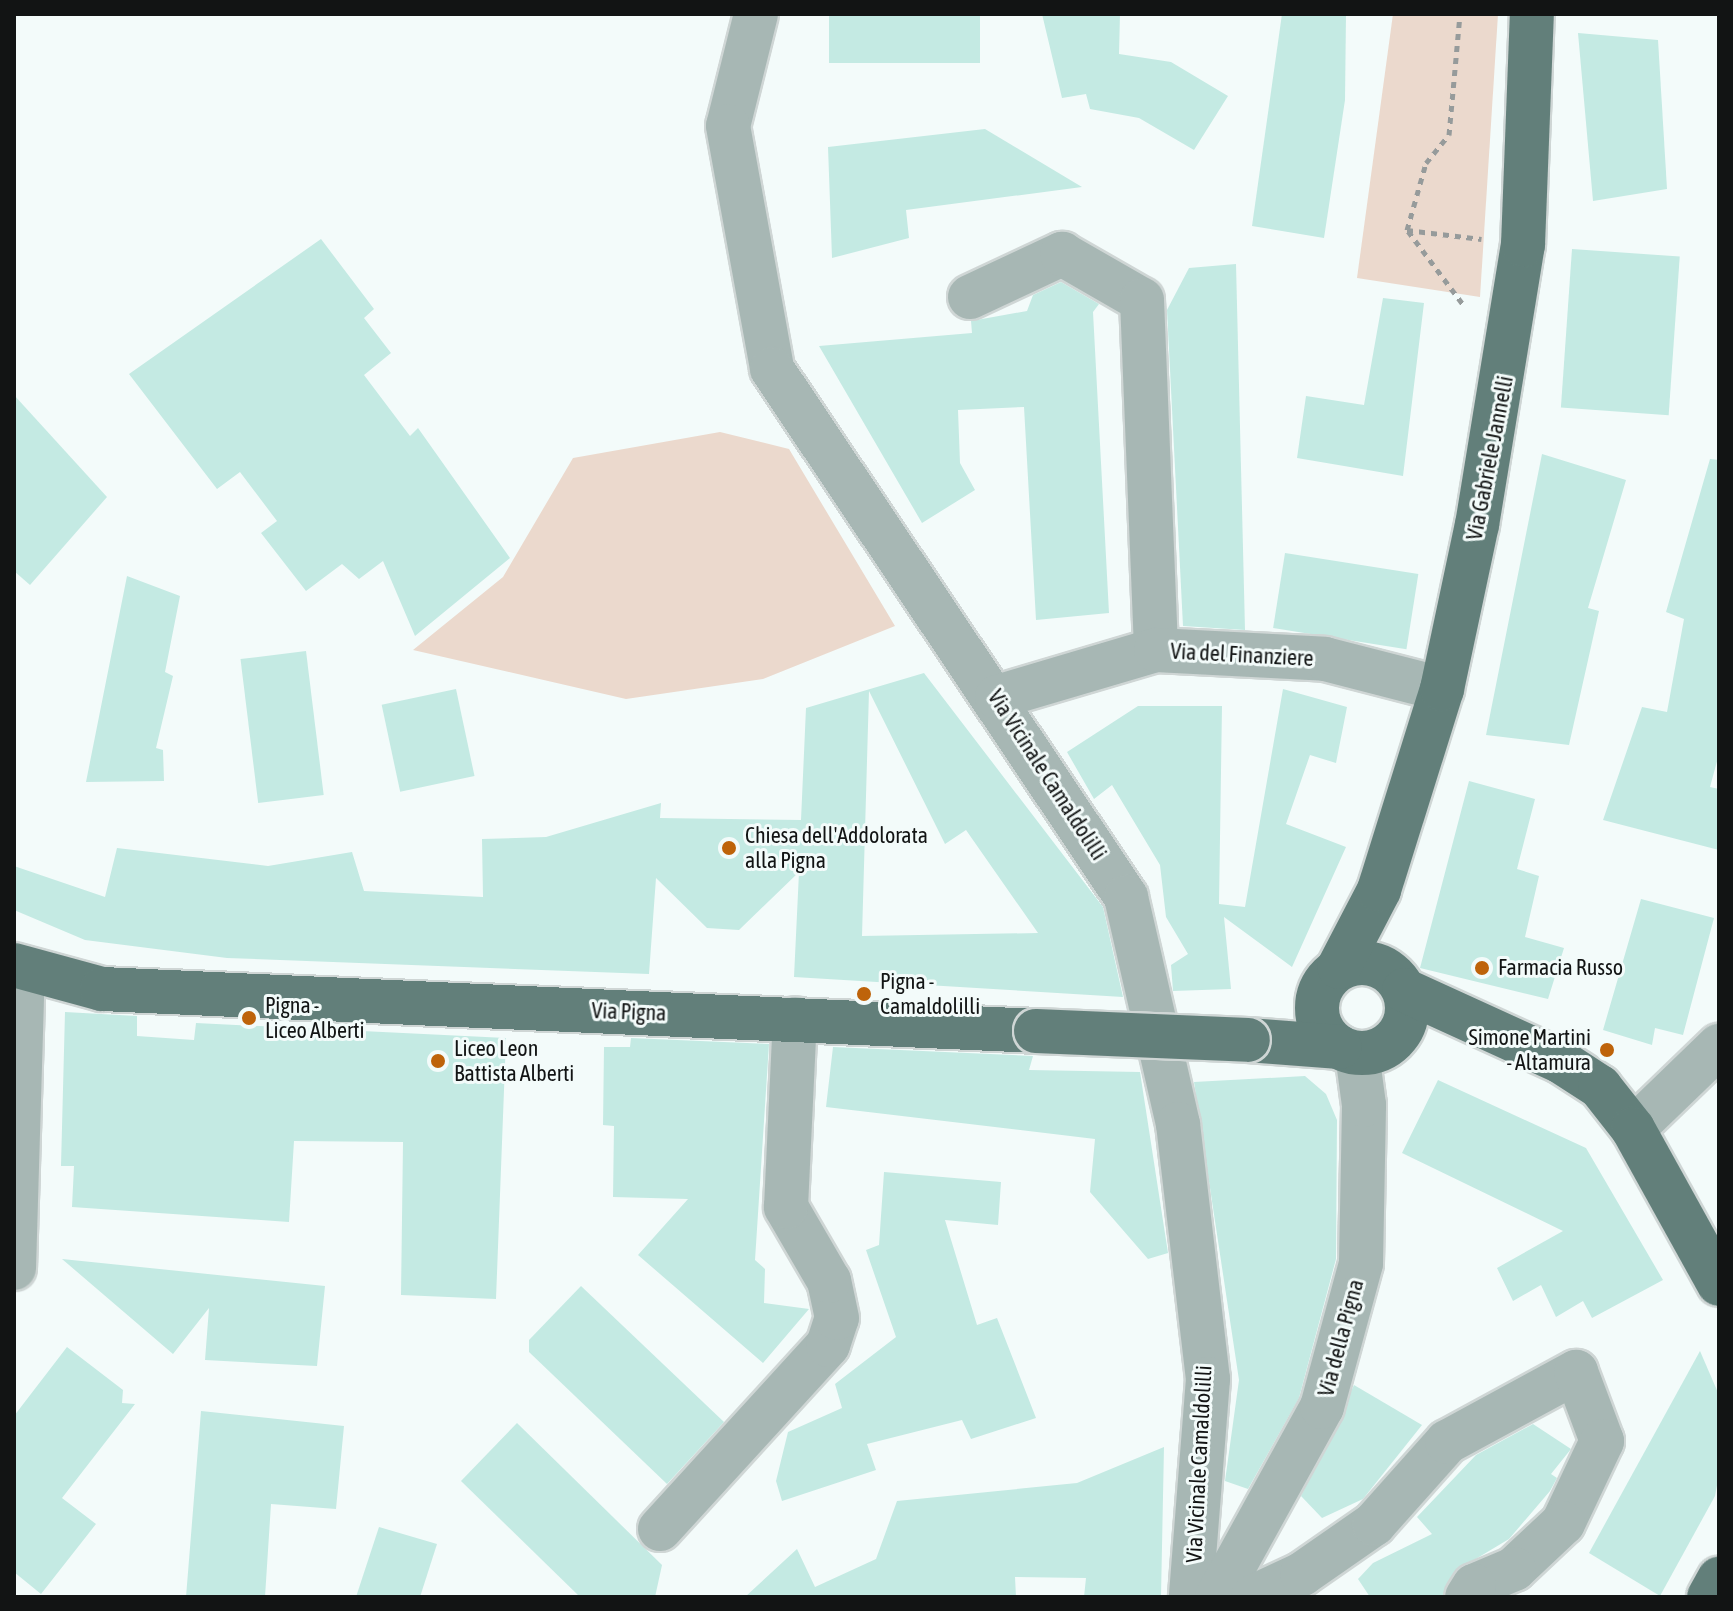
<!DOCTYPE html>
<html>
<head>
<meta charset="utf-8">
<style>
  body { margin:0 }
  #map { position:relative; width:1733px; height:1611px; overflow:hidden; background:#f3fbfa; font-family:"Asap Condensed",sans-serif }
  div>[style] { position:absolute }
  .green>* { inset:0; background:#ebd9cd }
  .building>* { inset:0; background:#c4eae3; transform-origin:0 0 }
  .path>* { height:5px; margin-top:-2.5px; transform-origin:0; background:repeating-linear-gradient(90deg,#969b9b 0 6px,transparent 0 12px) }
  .roads { filter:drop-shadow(2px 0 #cfd6d5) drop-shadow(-2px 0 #cfd6d5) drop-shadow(0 2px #cfd6d5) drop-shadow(0 -2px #cfd6d5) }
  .minor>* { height:44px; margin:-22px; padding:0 22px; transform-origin:22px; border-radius:22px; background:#a7b7b4 }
  .major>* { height:44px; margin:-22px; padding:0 22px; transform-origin:22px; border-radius:22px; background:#627f7a }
  .major>.ring { margin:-22px; padding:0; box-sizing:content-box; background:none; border:44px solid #627f7a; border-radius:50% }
  .bridges { filter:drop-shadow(2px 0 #cfd6d5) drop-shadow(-2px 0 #cfd6d5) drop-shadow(0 2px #cfd6d5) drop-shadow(0 -2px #cfd6d5) }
  .major-bridge>* { height:44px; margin:-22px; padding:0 22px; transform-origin:22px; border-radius:22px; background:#627f7a }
  .dots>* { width:22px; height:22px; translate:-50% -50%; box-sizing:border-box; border:4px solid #f3fbfa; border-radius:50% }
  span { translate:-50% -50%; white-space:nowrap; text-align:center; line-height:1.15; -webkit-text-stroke:6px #f3fbfa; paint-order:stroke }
  .street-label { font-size:22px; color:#121414 }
  .poi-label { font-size:22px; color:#121414 }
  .left { translate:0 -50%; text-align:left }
  .right { translate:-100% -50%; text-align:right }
  .frame { position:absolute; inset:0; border:16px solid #121414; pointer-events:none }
</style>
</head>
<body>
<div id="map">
  <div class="green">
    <i style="clip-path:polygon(1393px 14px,1498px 14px,1480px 297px,1357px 278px)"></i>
    <i style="clip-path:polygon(720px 432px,789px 449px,895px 626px,763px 679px,626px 699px,413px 650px,503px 577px,573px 458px)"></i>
  </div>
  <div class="building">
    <i style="left:829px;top:14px;width:151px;height:49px"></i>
    <i style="clip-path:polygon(1042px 14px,1120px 14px,1119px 54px,1171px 62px,1228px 96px,1194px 150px,1139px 118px,1090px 109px,1086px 94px,1062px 98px)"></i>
    <i style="clip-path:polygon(1282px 14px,1346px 14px,1345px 100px,1324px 238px,1252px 226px)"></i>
    <i style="clip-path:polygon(1578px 33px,1658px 40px,1667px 189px,1593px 201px)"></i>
    <i style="clip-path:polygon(985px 129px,1082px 187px,906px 210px,909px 238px,832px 258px,828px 147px)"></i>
    <i style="clip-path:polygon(321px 239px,374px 309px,364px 318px,391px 353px,364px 375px,410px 436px,418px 428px,510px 558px,415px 636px,383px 561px,359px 579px,342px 564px,306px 591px,261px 533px,277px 521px,240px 472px,217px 489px,129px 374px)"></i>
    <i style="left:1572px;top:249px;width:108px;height:159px;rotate:4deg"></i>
    <i style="clip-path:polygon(1236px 264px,1245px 630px,1183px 626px,1167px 310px,1189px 268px)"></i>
    <i style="clip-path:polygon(1061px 282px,1099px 304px,1093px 312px,1109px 613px,1036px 620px,1024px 407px,958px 410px,960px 463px,975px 490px,922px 523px,819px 346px,972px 333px,971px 321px,1027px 311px,1033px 295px)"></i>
    <i style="clip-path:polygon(1383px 298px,1424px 303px,1403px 476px,1297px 458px,1306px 396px,1364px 405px)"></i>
    <i style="clip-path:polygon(14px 395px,107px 497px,30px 585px,14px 571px)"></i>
    <i style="clip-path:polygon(1542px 454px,1626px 480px,1588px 608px,1599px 611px,1569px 745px,1486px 735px)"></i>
    <i style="clip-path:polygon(1710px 459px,1719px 460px,1719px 754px,1710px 787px,1719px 789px,1719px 850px,1603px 820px,1642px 707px,1667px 712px,1684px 619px,1666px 612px)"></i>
    <i style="left:1285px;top:553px;width:135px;height:76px;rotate:9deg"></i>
    <i style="clip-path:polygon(127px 576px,180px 596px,165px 672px,173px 676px,156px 748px,163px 750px,164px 781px,86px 782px)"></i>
    <i style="left:306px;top:651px;width:145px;height:66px;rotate:83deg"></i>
    <i style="clip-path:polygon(evenodd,924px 673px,1103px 907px,1123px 997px,794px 977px,799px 872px,739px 930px,707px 928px,656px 878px,649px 974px,227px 958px,85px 940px,14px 910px,14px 866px,105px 897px,117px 848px,268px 866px,352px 852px,364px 891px,483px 897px,482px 839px,546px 837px,661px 803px,660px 818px,801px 820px,806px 708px,924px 673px,869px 691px,945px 844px,966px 830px,1038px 933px,862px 936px,869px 691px)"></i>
    <i style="left:456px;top:689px;width:89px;height:76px;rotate:78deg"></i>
    <i style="clip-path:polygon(1283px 689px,1347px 707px,1336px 763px,1310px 755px,1286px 824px,1346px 847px,1292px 967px,1224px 917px,1231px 989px,1173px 991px,1171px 965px,1188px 954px,1166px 917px,1160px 865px,1112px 785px,1094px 799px,1067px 752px,1138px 706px,1222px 706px,1219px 904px,1245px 907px)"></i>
    <i style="clip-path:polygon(1469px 781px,1535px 799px,1517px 869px,1539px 876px,1525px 937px,1564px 948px,1548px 999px,1420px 968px)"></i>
    <i style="clip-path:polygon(1641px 899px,1714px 918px,1683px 1035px,1655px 1028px,1652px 1045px,1603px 1030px)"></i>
    <i style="clip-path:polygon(65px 1012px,137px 1016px,137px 1036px,194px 1040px,196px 1023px,506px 1038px,496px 1299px,401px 1295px,403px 1142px,294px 1141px,289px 1222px,72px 1207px,74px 1166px,61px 1166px)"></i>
    <i style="clip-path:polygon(631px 1038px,769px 1044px,755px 1260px,765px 1269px,764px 1303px,809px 1309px,763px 1363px,638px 1255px,688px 1199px,613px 1197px,614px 1126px,603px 1125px,604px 1047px,630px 1047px)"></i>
    <i style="clip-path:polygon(833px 1047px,1033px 1056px,1029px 1070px,1140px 1072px,1168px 1253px,1148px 1259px,1090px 1192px,1095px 1139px,826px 1107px)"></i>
    <i style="clip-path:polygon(1305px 1076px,1326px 1094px,1337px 1120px,1336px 1259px,1299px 1398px,1248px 1489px,1225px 1481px,1239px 1380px,1194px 1082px)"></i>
    <i style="clip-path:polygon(1438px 1080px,1586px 1148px,1663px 1280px,1592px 1318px,1583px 1301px,1556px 1317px,1541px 1285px,1513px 1301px,1497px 1268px,1563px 1231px,1402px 1153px)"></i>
    <i style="clip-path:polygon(884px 1172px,1001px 1182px,998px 1225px,945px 1220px,977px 1325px,997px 1318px,1036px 1418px,971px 1439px,962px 1420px,867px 1444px,876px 1470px,782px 1501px,776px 1481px,788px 1432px,842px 1408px,835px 1384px,896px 1337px,866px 1250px,879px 1245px)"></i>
    <i style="clip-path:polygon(62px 1259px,325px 1286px,317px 1366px,205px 1360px,209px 1308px,173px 1354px)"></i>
    <i style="clip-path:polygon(581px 1286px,724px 1422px,667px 1484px,529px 1352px,529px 1340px)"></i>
    <i style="clip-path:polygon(67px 1347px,123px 1390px,122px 1403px,135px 1404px,62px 1498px,96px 1524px,41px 1594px,14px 1572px,14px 1416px)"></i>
    <i style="clip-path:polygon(1700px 1351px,1719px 1395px,1719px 1475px,1715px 1496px,1660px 1596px,1589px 1553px)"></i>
    <i style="clip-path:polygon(1354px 1385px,1422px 1425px,1363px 1499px,1322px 1518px,1301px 1496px)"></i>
    <i style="clip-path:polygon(201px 1411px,344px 1426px,336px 1509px,271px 1504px,265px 1597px,186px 1597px)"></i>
    <i style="clip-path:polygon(517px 1423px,662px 1565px,655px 1597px,580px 1597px,461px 1481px)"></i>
    <i style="clip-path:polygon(1533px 1424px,1571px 1449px,1551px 1474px,1557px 1478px,1550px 1491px,1509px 1539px,1454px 1572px,1442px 1597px,1370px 1597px,1358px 1579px,1373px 1563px,1432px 1534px,1417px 1517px,1476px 1455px)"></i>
    <i style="clip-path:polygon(1164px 1447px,1161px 1597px,1084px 1597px,1086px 1578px,1015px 1577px,1016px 1597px,745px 1597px,797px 1549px,815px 1587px,876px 1559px,897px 1501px,1077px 1483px)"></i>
    <i style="clip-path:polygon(379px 1527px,437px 1544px,420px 1597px,356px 1597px)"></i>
  </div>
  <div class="path">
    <i style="left:1407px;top:230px;width:70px;rotate:-74.2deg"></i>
    <i style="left:1426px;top:163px;width:36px;rotate:-51deg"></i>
    <i style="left:1449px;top:135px;width:121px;rotate:-84.8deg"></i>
    <i style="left:1407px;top:230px;width:75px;rotate:6.9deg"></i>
    <i style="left:1408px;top:231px;width:95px;rotate:53.1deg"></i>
  </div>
  <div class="roads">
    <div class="minor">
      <i style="left:756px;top:14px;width:115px;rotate:104deg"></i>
      <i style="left:728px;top:126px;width:247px;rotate:79.7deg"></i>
      <i style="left:772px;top:369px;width:636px;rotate:56.16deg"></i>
      <i style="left:1126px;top:897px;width:233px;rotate:77.1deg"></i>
      <i style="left:1178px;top:1124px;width:257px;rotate:83.3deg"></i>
      <i style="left:1208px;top:1379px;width:219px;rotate:94.5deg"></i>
      <i style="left:970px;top:297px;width:102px;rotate:-25.1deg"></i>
      <i style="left:1062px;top:254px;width:92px;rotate:29.9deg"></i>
      <i style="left:1142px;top:300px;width:350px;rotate:87.7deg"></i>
      <i style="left:997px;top:697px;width:166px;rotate:-16.5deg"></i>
      <i style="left:1156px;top:650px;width:169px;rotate:3deg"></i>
      <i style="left:1325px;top:659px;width:121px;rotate:14.4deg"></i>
      <i style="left:1633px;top:1129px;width:120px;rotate:-44deg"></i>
      <i style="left:14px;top:1268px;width:296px;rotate:-88.3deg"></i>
      <i style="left:660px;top:1529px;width:249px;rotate:-47.6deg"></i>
      <i style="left:828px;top:1345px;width:28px;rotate:-72deg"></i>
      <i style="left:837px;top:1318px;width:38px;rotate:-102deg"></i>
      <i style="left:829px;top:1281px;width:86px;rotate:-120.2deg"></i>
      <i style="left:786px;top:1207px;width:188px;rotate:-87.3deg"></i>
      <i style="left:1217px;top:1597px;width:217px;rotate:-61.1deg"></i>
      <i style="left:1322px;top:1407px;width:149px;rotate:-74.8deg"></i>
      <i style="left:1361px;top:1263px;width:158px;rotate:-88.9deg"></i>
      <i style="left:1364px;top:1105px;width:52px;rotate:-97.7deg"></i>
      <i style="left:1253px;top:1597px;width:54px;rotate:-25.1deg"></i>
      <i style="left:1302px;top:1574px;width:88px;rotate:-34.8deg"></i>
      <i style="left:1374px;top:1524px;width:110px;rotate:-48.3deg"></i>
      <i style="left:1447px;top:1442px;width:147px;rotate:-28.5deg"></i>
      <i style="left:1576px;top:1372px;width:74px;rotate:69.4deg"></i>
      <i style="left:1602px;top:1441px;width:91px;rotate:115.4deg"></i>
      <i style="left:1563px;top:1523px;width:67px;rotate:136.8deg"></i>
      <i style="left:1514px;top:1569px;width:43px;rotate:157deg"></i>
      <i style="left:1474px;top:1586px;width:13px;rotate:122deg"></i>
    </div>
    <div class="major">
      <i class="ring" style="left:1317px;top:963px;width:46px;height:46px"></i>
      <i style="left:14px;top:965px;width:91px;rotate:15.3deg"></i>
      <i style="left:102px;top:989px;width:935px;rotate:2.57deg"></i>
      <i style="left:1339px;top:967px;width:87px;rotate:-62.5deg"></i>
      <i style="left:1379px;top:890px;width:211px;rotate:-72.6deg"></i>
      <i style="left:1442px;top:689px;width:168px;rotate:-78deg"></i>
      <i style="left:1477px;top:525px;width:284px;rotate:-80.7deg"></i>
      <i style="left:1523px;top:245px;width:231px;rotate:-87.8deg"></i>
      <i style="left:1404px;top:990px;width:171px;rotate:24.5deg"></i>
      <i style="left:1560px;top:1061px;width:48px;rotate:33deg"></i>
      <i style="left:1600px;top:1087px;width:53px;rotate:51.8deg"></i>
      <i style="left:1633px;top:1129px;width:177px;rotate:61deg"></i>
      <i style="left:1248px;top:1040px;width:92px;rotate:4.4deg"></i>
      <i style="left:1709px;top:1597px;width:21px;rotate:-61deg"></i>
    </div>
  </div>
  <div class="bridges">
    <div class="major-bridge">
      <i style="left:1036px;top:1031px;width:212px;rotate:2.4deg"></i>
    </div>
  </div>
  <div class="dots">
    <i style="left:729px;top:848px;background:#be630a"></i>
    <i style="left:1482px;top:968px;background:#be630a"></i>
    <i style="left:864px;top:994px;background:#be630a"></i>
    <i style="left:249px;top:1018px;background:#be630a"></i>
    <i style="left:1607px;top:1050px;background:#be630a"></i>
    <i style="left:438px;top:1061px;background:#be630a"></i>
  </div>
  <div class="street-label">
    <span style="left:1490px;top:458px;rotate:-79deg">Via Gabriele Jannelli</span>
    <span style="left:1242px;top:655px;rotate:3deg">Via del Finanziere</span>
    <span style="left:1047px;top:775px;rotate:57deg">Via Vicinale Camaldolilli</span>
    <span style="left:629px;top:1012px;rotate:2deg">Via Pigna</span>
    <span style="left:1341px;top:1338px;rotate:-75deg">Via della Pigna</span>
    <span style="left:1199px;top:1464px;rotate:-87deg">Via Vicinale Camaldolilli</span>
  </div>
  <div class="poi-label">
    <span class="left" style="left:745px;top:848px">Chiesa dell'Addolorata<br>alla Pigna</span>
    <span class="left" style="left:1498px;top:968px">Farmacia Russo</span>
    <span class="left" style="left:880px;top:994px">Pigna -<br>Camaldolilli</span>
    <span class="left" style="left:265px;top:1018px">Pigna -<br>Liceo Alberti</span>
    <span class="right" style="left:1591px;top:1050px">Simone Martini<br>- Altamura</span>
    <span class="left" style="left:454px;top:1061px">Liceo Leon<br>Battista Alberti</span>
  </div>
  <div class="frame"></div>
</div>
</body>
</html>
